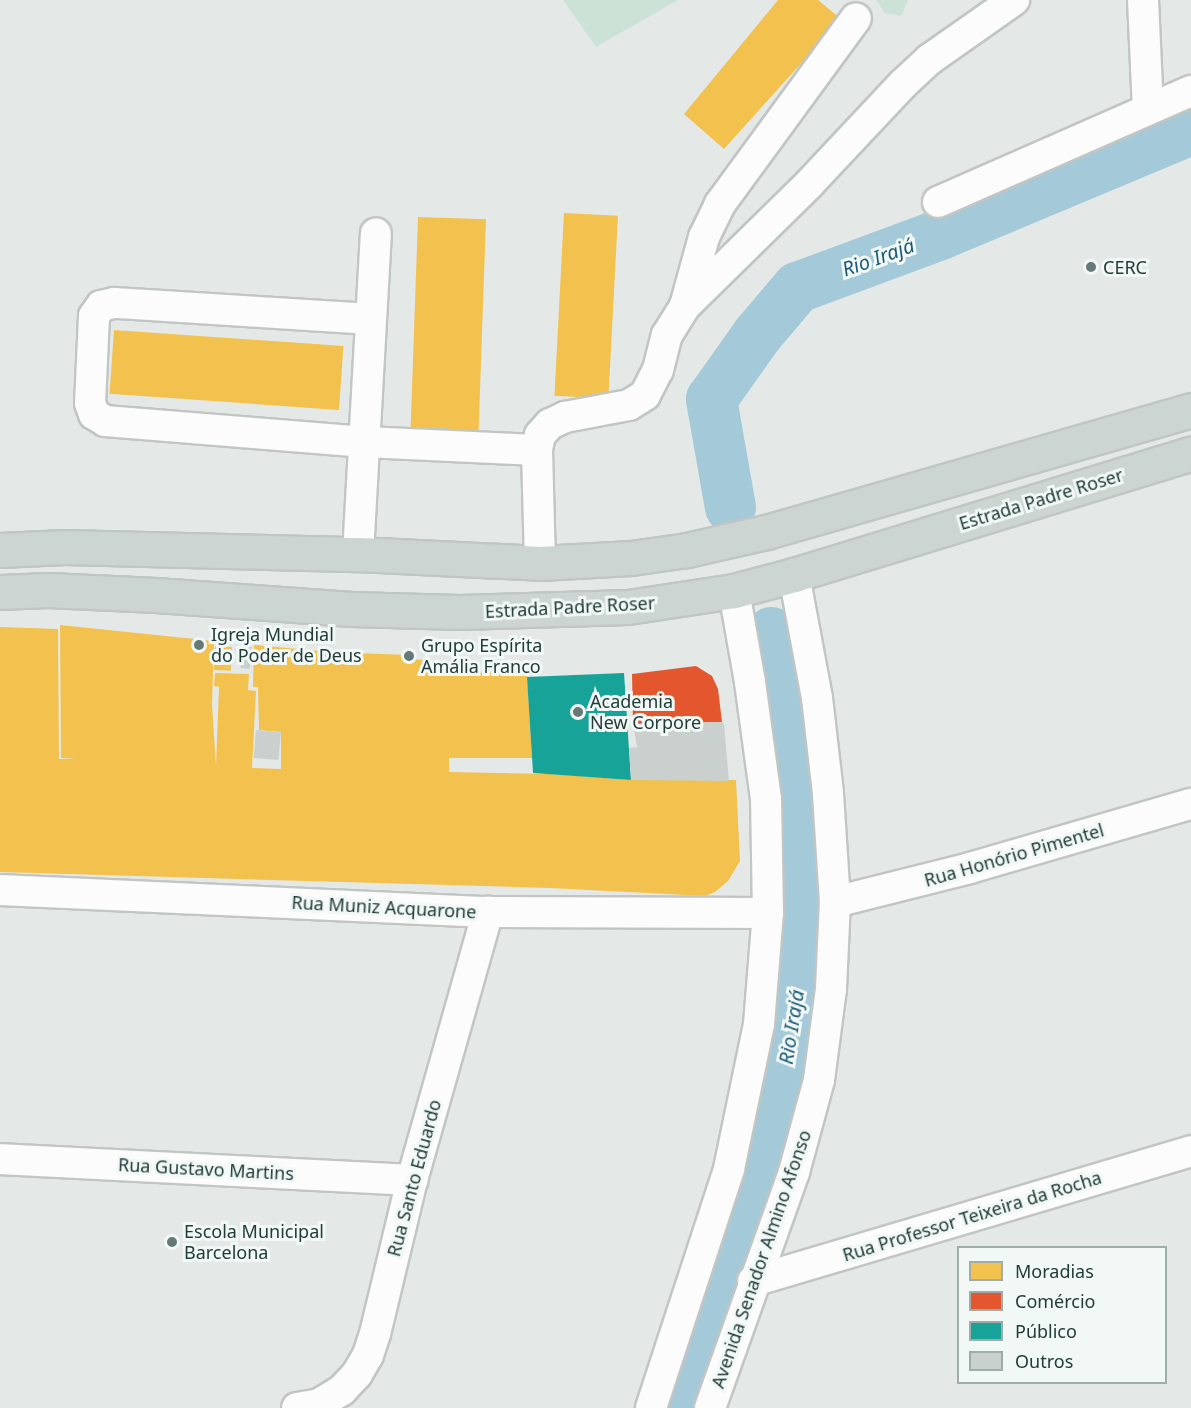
<!DOCTYPE html>
<html>
<head>
<meta charset="utf-8">
<style>
  body { margin:0 }
  #map { position:relative; width:1191px; height:1408px; overflow:hidden; background:#e4e9e7; font-family:"Noto Sans",sans-serif }
  div>[style] { position:absolute }
  .green>* { inset:0; background:#cde2d6 }
  .homes>* { inset:0; background:#f2c14e; transform-origin:0 0 }
  .shops>* { inset:0; background:#e4572e }
  .public>* { inset:0; background:#17a398 }
  .river>* { height:51px; margin:-25.5px; padding:0 25.5px; transform-origin:25.5px; border-radius:25.5px; background:#a4c9d8 }
  .building>* { inset:0; background:#cad0ce; transform-origin:0 0 }
  .roads { filter:drop-shadow(2px 0 #c1c6c4) drop-shadow(-2px 0 #c1c6c4) drop-shadow(0 2px #c1c6c4) drop-shadow(0 -2px #c1c6c4) }
  .minor>* { height:30px; margin:-15px; padding:0 15px; transform-origin:15px; border-radius:15px; background:#fbfcfb }
  .major>* { height:33px; margin:-16.5px; padding:0 16.5px; transform-origin:16.5px; border-radius:16.5px; background:#cdd5d3 }
  .dots>* { width:16px; height:16px; translate:-50% -50%; box-sizing:border-box; border:3px solid #f1f8f6; border-radius:50% }
  span { translate:-50% -50%; white-space:nowrap; text-align:center; line-height:1.15; -webkit-text-stroke:6px #f1f8f6; paint-order:stroke }
  .poi-label { font-size:18px; color:#213c39 }
  .left { translate:0 -50%; text-align:left }
  .street-label { font-size:18px; color:#213c39 }
  .water-label { font-size:20px; color:#1b5b78; font-style:italic }
  .legend { position:absolute; left:957px; top:1246px; width:210px; height:138px; box-sizing:border-box; background:#f1f8f6; border:2px solid #9eadaa; margin:0; padding:8px 10px; list-style:none; font-size:18px; color:#213c39 }
  .legend li { display:flex; align-items:center; gap:12px; height:30px }
  .legend b { width:30px; border:2px solid #9eadaa }
</style>
</head>
<body>
<div id="map">
  <div class="green">
    <i style="clip-path:polygon(563px 0,678px 0,596px 47px)"></i>
    <i style="clip-path:polygon(876px 0,908px 0,901px 16px,885px 13px)"></i>
  </div>
  <div class="homes">
    <i style="clip-path:polygon(778px 0,818px 0,841px 19px,724px 149px,684px 114px)"></i>
    <i style="left:564px;top:213px;width:54px;height:183px;rotate:3deg"></i>
    <i style="left:418px;top:217px;width:68px;height:219px;rotate:2deg"></i>
    <i style="left:114px;top:330px;width:230px;height:64px;rotate:4deg"></i>
    <i style="clip-path:polygon(60px 625px,214px 641px,212px 704px,216px 766px,219px 687px,214px 686px,215px 673px,249px 674px,248px 690px,256px 691px,252px 768px,281px 769px,281px 732px,259px 730px,258px 687px,253px 687px,254px 645px,331px 652px,408px 655px,408px 659px,449px 661px,449px 673px,527px 672px,532px 758px,449px 758px,449px 772px,552px 774px,631px 780px,736px 780px,740px 861px,728px 881px,715px 892px,705px 896px,550px 888px,0 872px,0 627px,58px 629px,59px 759px,76px 759px,61px 758px)"></i>
    <i style="left:215px;top:646px;width:17px;height:24px;rotate:3deg"></i>
  </div>
  <div class="shops">
    <i style="clip-path:polygon(696px 666px,712px 676px,718px 689px,722px 722px,633px 724px,632px 674px)"></i>
  </div>
  <div class="public">
    <i style="clip-path:polygon(624px 673px,631px 780px,533px 773px,527px 677px)"></i>
  </div>
  <div class="river">
    <i style="left:730px;top:507px;width:110px;rotate:-100deg"></i>
    <i style="left:711px;top:399px;width:80px;rotate:-54.7deg"></i>
    <i style="left:757px;top:334px;width:62px;rotate:-49.6deg"></i>
    <i style="left:797px;top:287px;width:153px;rotate:-20.3deg"></i>
    <i style="left:940px;top:234px;width:272px;rotate:-22.7deg"></i>
    <i style="left:682px;top:1408px;width:208px;rotate:-71.2deg"></i>
    <i style="left:749px;top:1211px;width:155px;rotate:-75.8deg"></i>
    <i style="left:787px;top:1061px;width:91px;rotate:-82.4deg"></i>
    <i style="left:799px;top:971px;width:136px;rotate:-90deg"></i>
    <i style="left:799px;top:835px;width:205px;rotate:-97.9deg"></i>
  </div>
  <div class="building">
    <i style="left:243px;top:646px;width:9px;height:22px;rotate:6deg"></i>
    <i style="clip-path:polygon(722px 722px,724px 724px,729px 781px,631px 780px,629px 748px,637px 747px,633px 724px)"></i>
    <i style="left:256px;top:730px;width:25px;height:28px;rotate:5deg"></i>
  </div>
  <div class="roads">
    <div class="minor">
      <i style="left:1143px;top:0;width:109px;rotate:87.4deg"></i>
      <i style="left:938px;top:202px;width:276px;rotate:-23.7deg"></i>
      <i style="left:685px;top:306px;width:72px;rotate:-74.6deg"></i>
      <i style="left:704px;top:237px;width:37px;rotate:-64deg"></i>
      <i style="left:720px;top:204px;width:230px;rotate:-53.8deg"></i>
      <i style="left:371px;top:319px;width:257px;rotate:-176.4deg"></i>
      <i style="left:114px;top:303px;width:13px;rotate:167deg"></i>
      <i style="left:101px;top:306px;width:12px;rotate:125deg"></i>
      <i style="left:94px;top:316px;width:87px;rotate:92.6deg"></i>
      <i style="left:90px;top:403px;width:12px;rotate:70deg"></i>
      <i style="left:94px;top:414px;width:13px;rotate:32deg"></i>
      <i style="left:105px;top:421px;width:261px;rotate:4.6deg"></i>
      <i style="left:365px;top:442px;width:172px;rotate:2.7deg"></i>
      <i style="left:537px;top:450px;width:15px;rotate:-79deg"></i>
      <i style="left:540px;top:435px;width:15px;rotate:-48deg"></i>
      <i style="left:550px;top:424px;width:17px;rotate:-25deg"></i>
      <i style="left:565px;top:417px;width:65px;rotate:-10.6deg"></i>
      <i style="left:629px;top:405px;width:19px;rotate:-32deg"></i>
      <i style="left:645px;top:395px;width:28px;rotate:-63deg"></i>
      <i style="left:658px;top:370px;width:36px;rotate:-76deg"></i>
      <i style="left:667px;top:335px;width:34px;rotate:-58deg"></i>
      <i style="left:685px;top:306px;width:174px;rotate:-44.5deg"></i>
      <i style="left:809px;top:184px;width:137px;rotate:-46.8deg"></i>
      <i style="left:903px;top:84px;width:37px;rotate:-43deg"></i>
      <i style="left:930px;top:59px;width:103px;rotate:-35.1deg"></i>
      <i style="left:537px;top:450px;width:113px;rotate:88.5deg"></i>
      <i style="left:358px;top:554px;width:321px;rotate:-86.8deg"></i>
      <i style="left:0;top:890px;width:488px;rotate:2.6deg"></i>
      <i style="left:488px;top:912px;width:280px;rotate:0.2deg"></i>
      <i style="left:835px;top:902px;width:139px;rotate:-14.1deg"></i>
      <i style="left:970px;top:868px;width:230px;rotate:-16.2deg"></i>
      <i style="left:0;top:1159px;width:413px;rotate:2.9deg"></i>
      <i style="left:753px;top:1281px;width:457px;rotate:-16.5deg"></i>
      <i style="left:297px;top:1408px;width:22px;rotate:-10deg"></i>
      <i style="left:319px;top:1404px;width:27px;rotate:-31deg"></i>
      <i style="left:342px;top:1390px;width:22px;rotate:-47deg"></i>
      <i style="left:357px;top:1374px;width:22px;rotate:-60deg"></i>
      <i style="left:368px;top:1355px;width:22px;rotate:-72deg"></i>
      <i style="left:375px;top:1334px;width:158px;rotate:-76.5deg"></i>
      <i style="left:412px;top:1180px;width:279px;rotate:-74.2deg"></i>
      <i style="left:651px;top:1408px;width:251px;rotate:-71.9deg"></i>
      <i style="left:729px;top:1169px;width:148px;rotate:-78.3deg"></i>
      <i style="left:759px;top:1024px;width:111px;rotate:-85.4deg"></i>
      <i style="left:768px;top:913px;width:114px;rotate:-91deg"></i>
      <i style="left:766px;top:799px;width:118px;rotate:-97.8deg"></i>
      <i style="left:750px;top:682px;width:92px;rotate:-100deg"></i>
      <i style="left:710px;top:1408px;width:251px;rotate:-70.4deg"></i>
      <i style="left:794px;top:1172px;width:95px;rotate:-74.8deg"></i>
      <i style="left:819px;top:1080px;width:92px;rotate:-82.5deg"></i>
      <i style="left:831px;top:989px;width:87px;rotate:-87.4deg"></i>
      <i style="left:835px;top:902px;width:109px;rotate:-93.7deg"></i>
      <i style="left:828px;top:793px;width:96px;rotate:-96.6deg"></i>
      <i style="left:817px;top:698px;width:125px;rotate:-100.6deg"></i>
    </div>
    <div class="major">
      <i style="left:0;top:550px;width:65px;rotate:-2.6deg"></i>
      <i style="left:65px;top:547px;width:293px;rotate:1.4deg"></i>
      <i style="left:358px;top:554px;width:182px;rotate:2.8deg"></i>
      <i style="left:540px;top:563px;width:91px;rotate:-3.1deg"></i>
      <i style="left:631px;top:558px;width:57px;rotate:-8.1deg"></i>
      <i style="left:687px;top:550px;width:81px;rotate:-12.8deg"></i>
      <i style="left:766px;top:532px;width:442px;rotate:-16deg"></i>
      <i style="left:0;top:592px;width:48px;rotate:-2.4deg"></i>
      <i style="left:48px;top:590px;width:108px;rotate:2.7deg"></i>
      <i style="left:156px;top:595px;width:196px;rotate:4.1deg"></i>
      <i style="left:351px;top:609px;width:109px;rotate:1.6deg"></i>
      <i style="left:460px;top:612px;width:168px;rotate:-1.7deg"></i>
      <i style="left:628px;top:607px;width:107px;rotate:-8.6deg"></i>
      <i style="left:734px;top:591px;width:62px;rotate:-14.9deg"></i>
      <i style="left:794px;top:575px;width:415px;rotate:-17deg"></i>
    </div>
  </div>
  <div class="dots">
    <i style="left:1091px;top:267px;background:#657976"></i>
    <i style="left:199px;top:645px;background:#657976"></i>
    <i style="left:409px;top:656px;background:#657976"></i>
    <i style="left:578px;top:712px;background:#657976"></i>
    <i style="left:172px;top:1242px;background:#657976"></i>
  </div>
  <div class="poi-label">
    <span class="left" style="left:1103px;top:267px">CERC</span>
    <span class="left" style="left:211px;top:645px">Igreja Mundial<br>do Poder de Deus</span>
    <span class="left" style="left:421px;top:656px">Grupo Espírita<br>Amália Franco</span>
    <span class="left" style="left:590px;top:712px">Academia<br>New Corpore</span>
    <span class="left" style="left:184px;top:1242px">Escola Municipal<br>Barcelona</span>
  </div>
  <div class="street-label">
    <span style="left:1041px;top:499px;rotate:-17deg">Estrada Padre Roser</span>
    <span style="left:570px;top:607px;rotate:-3deg">Estrada Padre Roser</span>
    <span style="left:1014px;top:855px;rotate:-16deg">Rua Honório Pimentel</span>
    <span style="left:384px;top:907px;rotate:3deg">Rua Muniz Acquarone</span>
    <span style="left:206px;top:1169px;rotate:3deg">Rua Gustavo Martins</span>
    <span style="left:414px;top:1178px;rotate:-75deg">Rua Santo Eduardo</span>
    <span style="left:972px;top:1216px;rotate:-17deg">Rua Professor Teixeira da Rocha</span>
    <span style="left:761px;top:1259px;rotate:-71deg">Avenida Senador Almino Afonso</span>
  </div>
  <div class="water-label">
    <span style="left:878px;top:257px;rotate:-20deg">Rio Irajá</span>
    <span style="left:791px;top:1027px;rotate:-81deg">Rio Irajá</span>
  </div>
  <ul class="legend">
  <li><b style="height:16px;background:#f2c14e"></b>Moradias</li>
  <li><b style="height:16px;background:#e4572e"></b>Comércio</li>
  <li><b style="height:16px;background:#17a398"></b>Público</li>
  <li><b style="height:16px;background:#cad0ce"></b>Outros</li>
  </ul>
</div>
</body>
</html>
